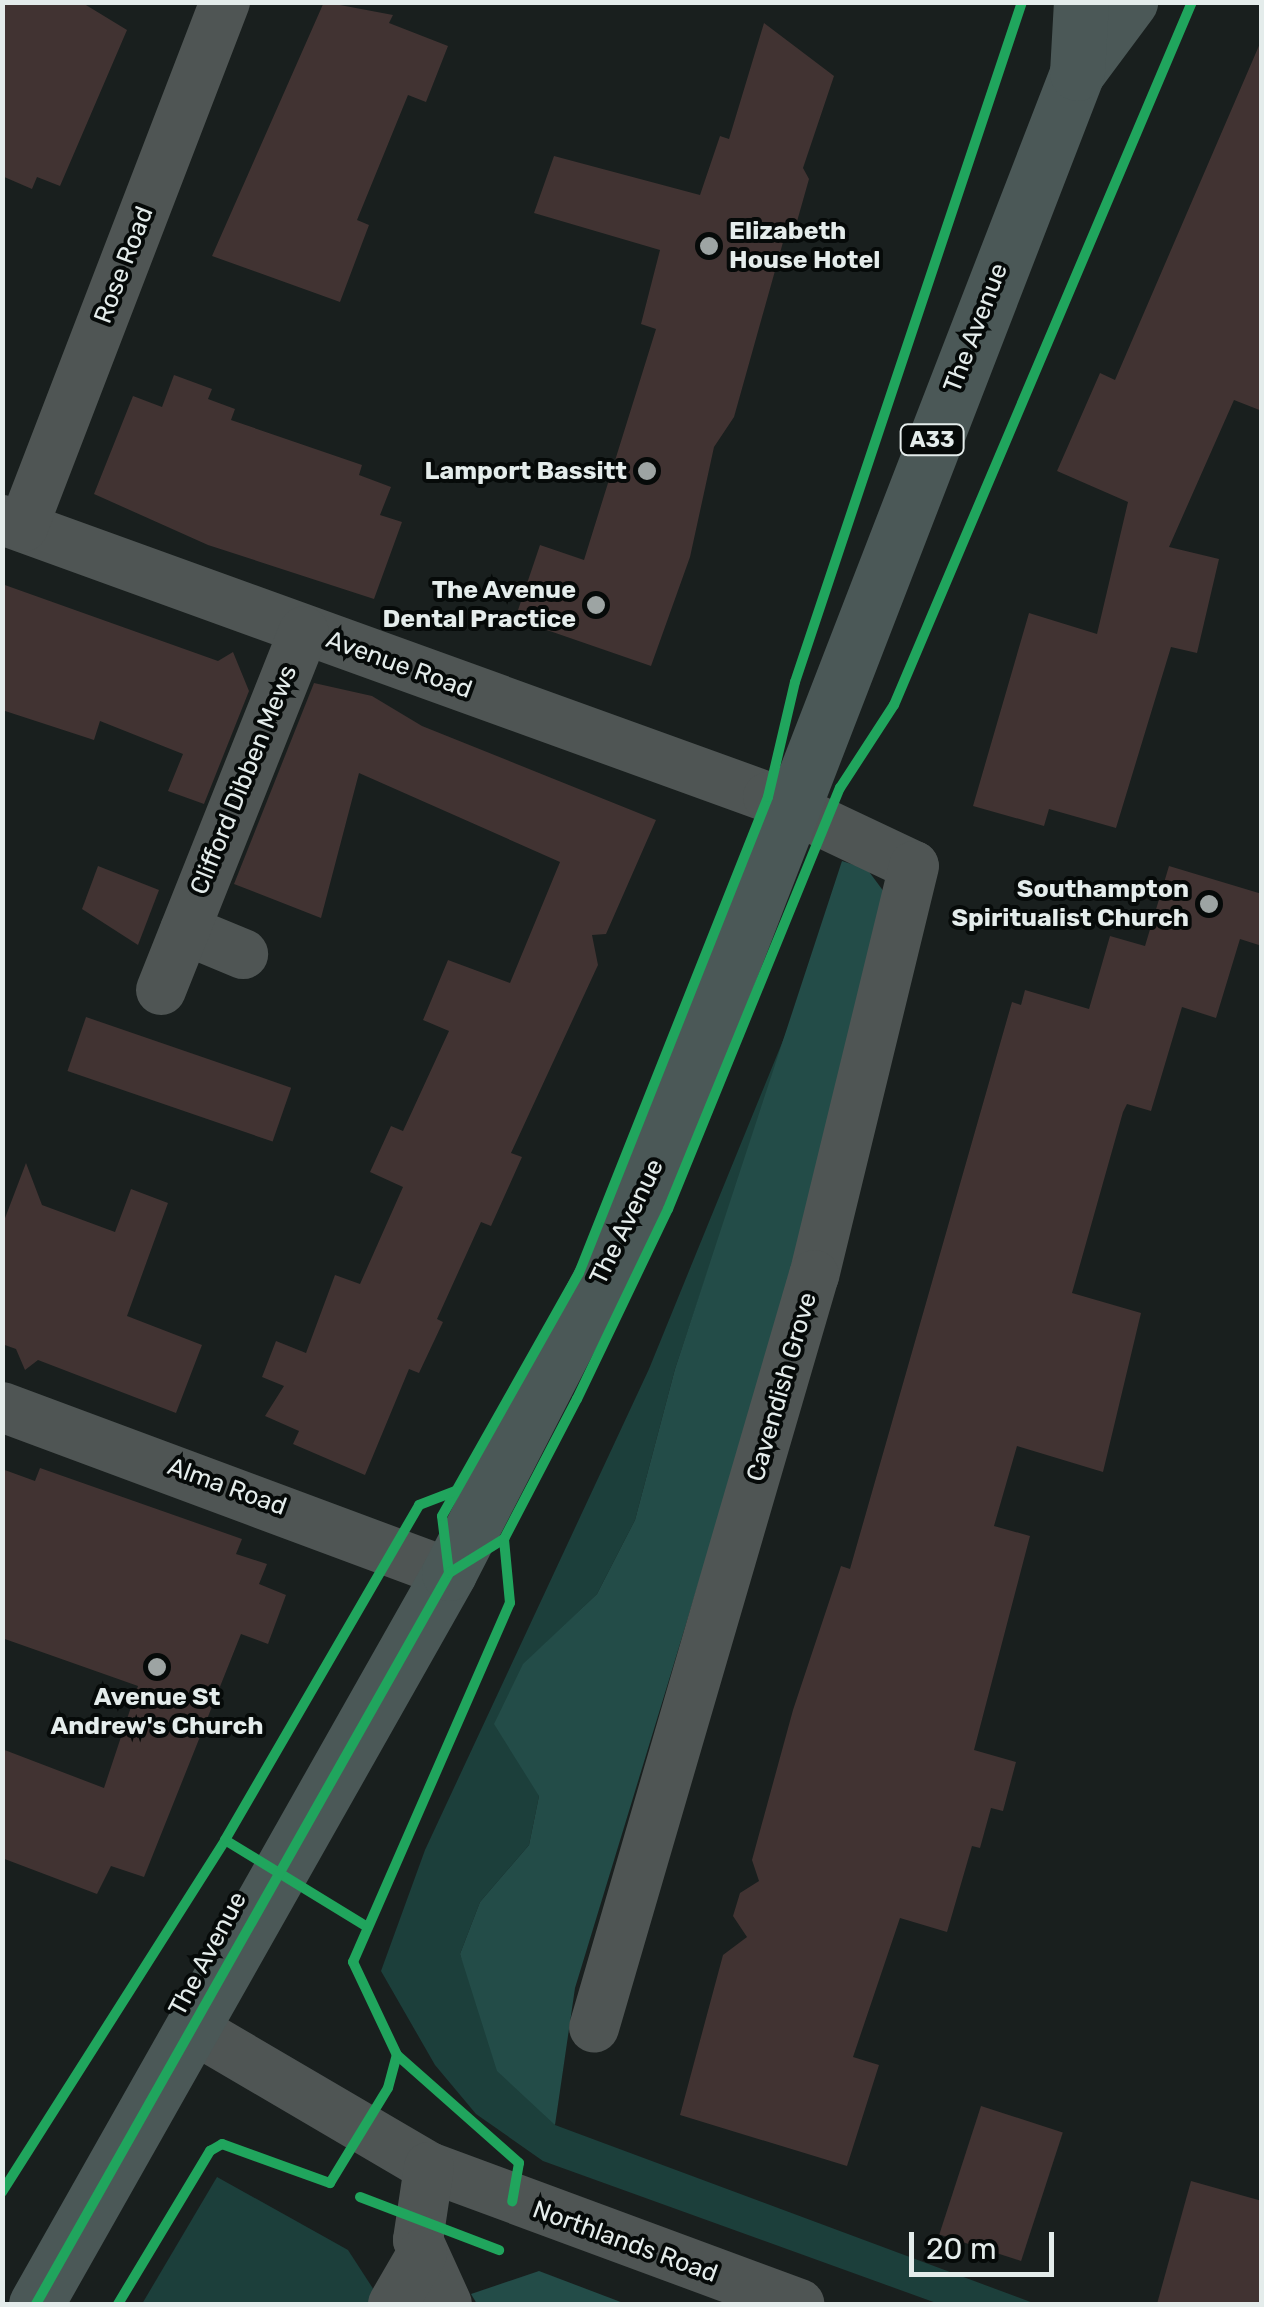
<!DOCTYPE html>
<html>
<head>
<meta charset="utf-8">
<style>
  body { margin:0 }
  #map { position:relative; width:1264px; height:2307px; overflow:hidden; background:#191f1e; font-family:Rubik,sans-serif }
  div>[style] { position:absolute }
  .green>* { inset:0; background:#1c3f3b }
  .forest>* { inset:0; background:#234c48 }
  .building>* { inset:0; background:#413332; transform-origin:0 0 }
  .minor>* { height:50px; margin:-25px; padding:0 25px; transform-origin:25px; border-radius:25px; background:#4f5554 }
  .major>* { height:55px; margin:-27.5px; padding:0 27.5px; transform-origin:27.5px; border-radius:27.5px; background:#4b5857 }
  .cycleway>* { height:10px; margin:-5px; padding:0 5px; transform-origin:5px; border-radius:5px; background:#20a55d }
  .dots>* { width:28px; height:28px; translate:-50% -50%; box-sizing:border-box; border:5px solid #060a09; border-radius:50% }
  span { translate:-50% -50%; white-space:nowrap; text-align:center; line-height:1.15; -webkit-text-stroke:8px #060a09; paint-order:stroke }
  .shield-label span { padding:2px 8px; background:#060a09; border:2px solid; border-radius:8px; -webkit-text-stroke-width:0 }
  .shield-label { font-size:22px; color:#e4eceb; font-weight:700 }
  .poi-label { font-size:25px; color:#e4eceb; font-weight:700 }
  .left { translate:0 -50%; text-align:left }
  .right { translate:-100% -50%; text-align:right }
  .street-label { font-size:25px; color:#e4eceb }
  .frame { position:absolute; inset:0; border:5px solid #e4eceb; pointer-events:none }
  .scale { position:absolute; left:909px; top:2232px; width:145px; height:45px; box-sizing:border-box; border:5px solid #e4eceb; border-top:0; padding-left:12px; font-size:30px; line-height:35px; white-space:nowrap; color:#e4eceb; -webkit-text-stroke:8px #060a09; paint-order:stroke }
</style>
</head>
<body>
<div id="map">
  <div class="green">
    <i style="clip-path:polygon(795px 1011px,675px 1369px,635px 1520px,597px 1594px,524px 1664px,539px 1796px,529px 1845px,480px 1902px,460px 1954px,480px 2006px,555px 2125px,1036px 2304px,939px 2304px,543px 2161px,476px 2114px,435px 2065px,381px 1971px,425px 1850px,649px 1369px)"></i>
    <i style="clip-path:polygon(217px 2177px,348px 2250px,383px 2304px,142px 2304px)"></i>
  </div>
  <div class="forest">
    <i style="clip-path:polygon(842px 861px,867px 869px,890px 900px,823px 1175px,575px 1988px,555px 2125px,497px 2071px,460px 1954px,480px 1902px,529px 1845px,539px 1796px,494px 1724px,523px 1664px,597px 1594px,635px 1520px,675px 1369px)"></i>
    <i style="clip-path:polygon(539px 2271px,626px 2304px,477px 2304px,471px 2294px)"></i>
  </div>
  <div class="building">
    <i style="clip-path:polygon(2px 2px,81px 2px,127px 30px,60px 186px,37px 177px,32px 189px,2px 176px)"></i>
    <i style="clip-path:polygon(324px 2px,393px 15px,389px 23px,448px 46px,426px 102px,408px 95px,357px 220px,369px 225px,340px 302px,212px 256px)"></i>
    <i style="clip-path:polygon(764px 23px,834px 76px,803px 168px,809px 179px,796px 225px,787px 228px,734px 417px,714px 447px,690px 557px,651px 666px,515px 619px,540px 545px,584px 560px,656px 329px,641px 324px,660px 250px,534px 213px,554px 156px,700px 195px,720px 136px,729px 139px)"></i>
    <i style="clip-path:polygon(1261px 41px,1262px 411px,1234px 400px,1169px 547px,1219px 559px,1197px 653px,1171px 647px,1116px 828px,1049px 809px,1044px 826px,973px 806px,1029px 613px,1097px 634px,1128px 502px,1057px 471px,1100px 373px,1115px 380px)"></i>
    <i style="clip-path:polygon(174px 375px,212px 389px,208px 399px,235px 409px,231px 420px,362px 465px,359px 475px,391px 487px,380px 515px,402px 522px,374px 599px,208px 545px,94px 494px,133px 396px,162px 407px)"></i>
    <i style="clip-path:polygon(2px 584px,218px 661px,233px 652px,249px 691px,204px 804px,168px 791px,183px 754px,100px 721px,94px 740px,2px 710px)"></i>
    <i style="clip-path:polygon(314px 683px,372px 696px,422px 726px,656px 820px,606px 934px,592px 935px,598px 965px,511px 1153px,522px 1157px,491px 1226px,481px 1222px,437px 1319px,443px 1322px,419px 1373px,409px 1369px,365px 1475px,293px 1444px,299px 1431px,265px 1416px,284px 1386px,262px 1377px,276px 1341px,306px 1353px,335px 1275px,360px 1284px,403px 1187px,370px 1172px,391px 1126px,403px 1131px,449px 1031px,423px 1020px,448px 960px,510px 983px,560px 862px,359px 773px,321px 918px,234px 884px)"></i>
    <i style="clip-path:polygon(98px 866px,159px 890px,138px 945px,82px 909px)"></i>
    <i style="clip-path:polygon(1169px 866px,1262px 894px,1262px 946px,1240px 939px,1216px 1018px,1182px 1007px,1151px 1111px,1127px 1104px,1123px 1112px,1072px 1293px,1141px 1313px,1103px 1472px,1017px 1446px,994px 1526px,1030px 1536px,974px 1750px,1016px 1762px,1003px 1811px,991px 1808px,980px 1848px,972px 1846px,947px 1932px,900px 1918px,853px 2057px,879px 2065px,847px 2166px,680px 2115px,723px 1955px,747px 1937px,733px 1916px,740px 1893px,759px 1881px,752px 1860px,793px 1710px,841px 1566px,850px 1569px,1012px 1002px,1021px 1005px,1025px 990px,1089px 1009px,1110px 936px,1145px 946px)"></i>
    <i style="left:86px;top:1017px;width:217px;height:57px;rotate:19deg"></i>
    <i style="clip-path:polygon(26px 1163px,42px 1205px,115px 1232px,131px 1189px,168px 1203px,127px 1316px,202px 1345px,176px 1413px,38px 1360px,25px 1370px,16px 1349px,2px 1344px,2px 1226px)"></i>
    <i style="clip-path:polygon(40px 1468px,242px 1539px,236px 1554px,267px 1564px,259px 1584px,286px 1595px,268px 1644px,241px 1634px,144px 1877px,111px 1866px,97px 1894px,2px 1858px,2px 1749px,104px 1788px,138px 1686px,2px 1638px,2px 1469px,35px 1481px)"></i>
    <i style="left:981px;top:2106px;width:86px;height:135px;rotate:18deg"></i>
    <i style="clip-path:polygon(1191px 2181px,1262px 2201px,1262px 2304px,1157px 2304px)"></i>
  </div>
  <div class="minor">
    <i style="left:2px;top:520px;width:815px;rotate:19.88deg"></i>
    <i style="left:768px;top:797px;width:161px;rotate:25.3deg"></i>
    <i style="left:914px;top:866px;width:421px;rotate:103.7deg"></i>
    <i style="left:814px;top:1275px;width:784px;rotate:106.29deg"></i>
    <i style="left:23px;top:527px;width:563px;rotate:-68.96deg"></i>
    <i style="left:185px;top:930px;width:63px;rotate:22.5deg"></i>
    <i style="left:161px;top:990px;width:386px;rotate:-68.3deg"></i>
    <i style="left:2px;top:1407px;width:477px;rotate:20.4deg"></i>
    <i style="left:192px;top:2028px;width:275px;rotate:30.4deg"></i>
    <i style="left:429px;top:2167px;width:395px;rotate:20.3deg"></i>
    <i style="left:429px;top:2167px;width:74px;rotate:98.6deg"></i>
    <i style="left:418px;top:2240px;width:70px;rotate:65.6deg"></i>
    <i style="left:393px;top:2304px;width:58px;rotate:-59.9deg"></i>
  </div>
  <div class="major">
    <i style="left:1077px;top:73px;width:89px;rotate:-53.3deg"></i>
    <i style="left:36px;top:2304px;width:840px;rotate:-60.53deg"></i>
    <i style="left:449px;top:1573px;width:422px;rotate:-62.8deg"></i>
    <i style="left:642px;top:1198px;width:1206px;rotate:-68.86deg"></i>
    <i style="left:1077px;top:73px;width:71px;rotate:-86.8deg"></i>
  </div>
  <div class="cycleway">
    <i style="left:449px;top:1573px;width:57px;rotate:-97deg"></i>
    <i style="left:442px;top:1516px;width:279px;rotate:-60.6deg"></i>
    <i style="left:579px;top:1273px;width:512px;rotate:-68.34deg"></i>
    <i style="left:768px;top:797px;width:118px;rotate:-76.8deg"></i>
    <i style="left:795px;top:682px;width:717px;rotate:-71.54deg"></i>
    <i style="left:225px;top:1840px;width:163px;rotate:31.4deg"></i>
    <i style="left:397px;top:2055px;width:163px;rotate:41.5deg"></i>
    <i style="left:519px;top:2163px;width:39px;rotate:100deg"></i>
    <i style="left:2px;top:2192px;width:417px;rotate:-57.6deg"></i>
    <i style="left:225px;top:1840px;width:387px;rotate:-59.9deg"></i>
    <i style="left:419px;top:1505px;width:39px;rotate:-21deg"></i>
    <i style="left:360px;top:2197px;width:149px;rotate:20.9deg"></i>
    <i style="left:36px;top:2304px;width:840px;rotate:-60.53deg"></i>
    <i style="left:449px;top:1573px;width:65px;rotate:-31.7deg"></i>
    <i style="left:504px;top:1539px;width:158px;rotate:-62.5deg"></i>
    <i style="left:577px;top:1399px;width:211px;rotate:-64.4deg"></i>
    <i style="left:668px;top:1209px;width:455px;rotate:-67.8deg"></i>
    <i style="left:840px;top:788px;width:99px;rotate:-57deg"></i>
    <i style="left:894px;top:705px;width:764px;rotate:-67.03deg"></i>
    <i style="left:118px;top:2304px;width:179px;rotate:-59deg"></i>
    <i style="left:210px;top:2151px;width:14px;rotate:-30deg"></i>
    <i style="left:222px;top:2144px;width:115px;rotate:19.9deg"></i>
    <i style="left:330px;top:2183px;width:111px;rotate:-58.6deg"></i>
    <i style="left:388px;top:2088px;width:34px;rotate:-75deg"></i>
    <i style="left:397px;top:2055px;width:103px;rotate:-115.3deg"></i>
    <i style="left:353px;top:1962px;width:392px;rotate:-66.4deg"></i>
    <i style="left:510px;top:1603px;width:64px;rotate:-95.4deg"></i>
  </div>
  <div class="dots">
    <i style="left:709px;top:246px;background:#9da4a3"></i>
    <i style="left:647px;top:471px;background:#9da4a3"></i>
    <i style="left:596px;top:605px;background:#9da4a3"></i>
    <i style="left:1209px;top:904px;background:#9da4a3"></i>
    <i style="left:157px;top:1667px;background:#9da4a3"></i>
  </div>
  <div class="shield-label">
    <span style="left:932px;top:440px">A33</span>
  </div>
  <div class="poi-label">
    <span class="left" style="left:729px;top:246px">Elizabeth<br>House Hotel</span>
    <span class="right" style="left:627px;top:471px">Lamport Bassitt</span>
    <span class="right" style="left:576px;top:605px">The Avenue<br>Dental Practice</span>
    <span class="right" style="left:1189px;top:904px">Southampton<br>Spiritualist Church</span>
    <span style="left:157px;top:1712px">Avenue St<br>Andrew's Church</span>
  </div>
  <div class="street-label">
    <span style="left:124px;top:265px;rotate:-69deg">Rose Road</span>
    <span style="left:976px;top:328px;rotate:-69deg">The Avenue</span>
    <span style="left:399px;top:665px;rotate:20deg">Avenue Road</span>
    <span style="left:244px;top:780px;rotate:-68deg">Clifford Dibben Mews</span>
    <span style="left:627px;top:1222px;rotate:-64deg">The Avenue</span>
    <span style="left:782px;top:1387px;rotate:-74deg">Cavendish Grove</span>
    <span style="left:227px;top:1487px;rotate:20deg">Alma Road</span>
    <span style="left:208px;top:1954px;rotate:-62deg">The Avenue</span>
    <span style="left:625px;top:2242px;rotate:20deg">Northlands Road</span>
  </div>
  <div class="frame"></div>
  <div class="scale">20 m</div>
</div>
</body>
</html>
